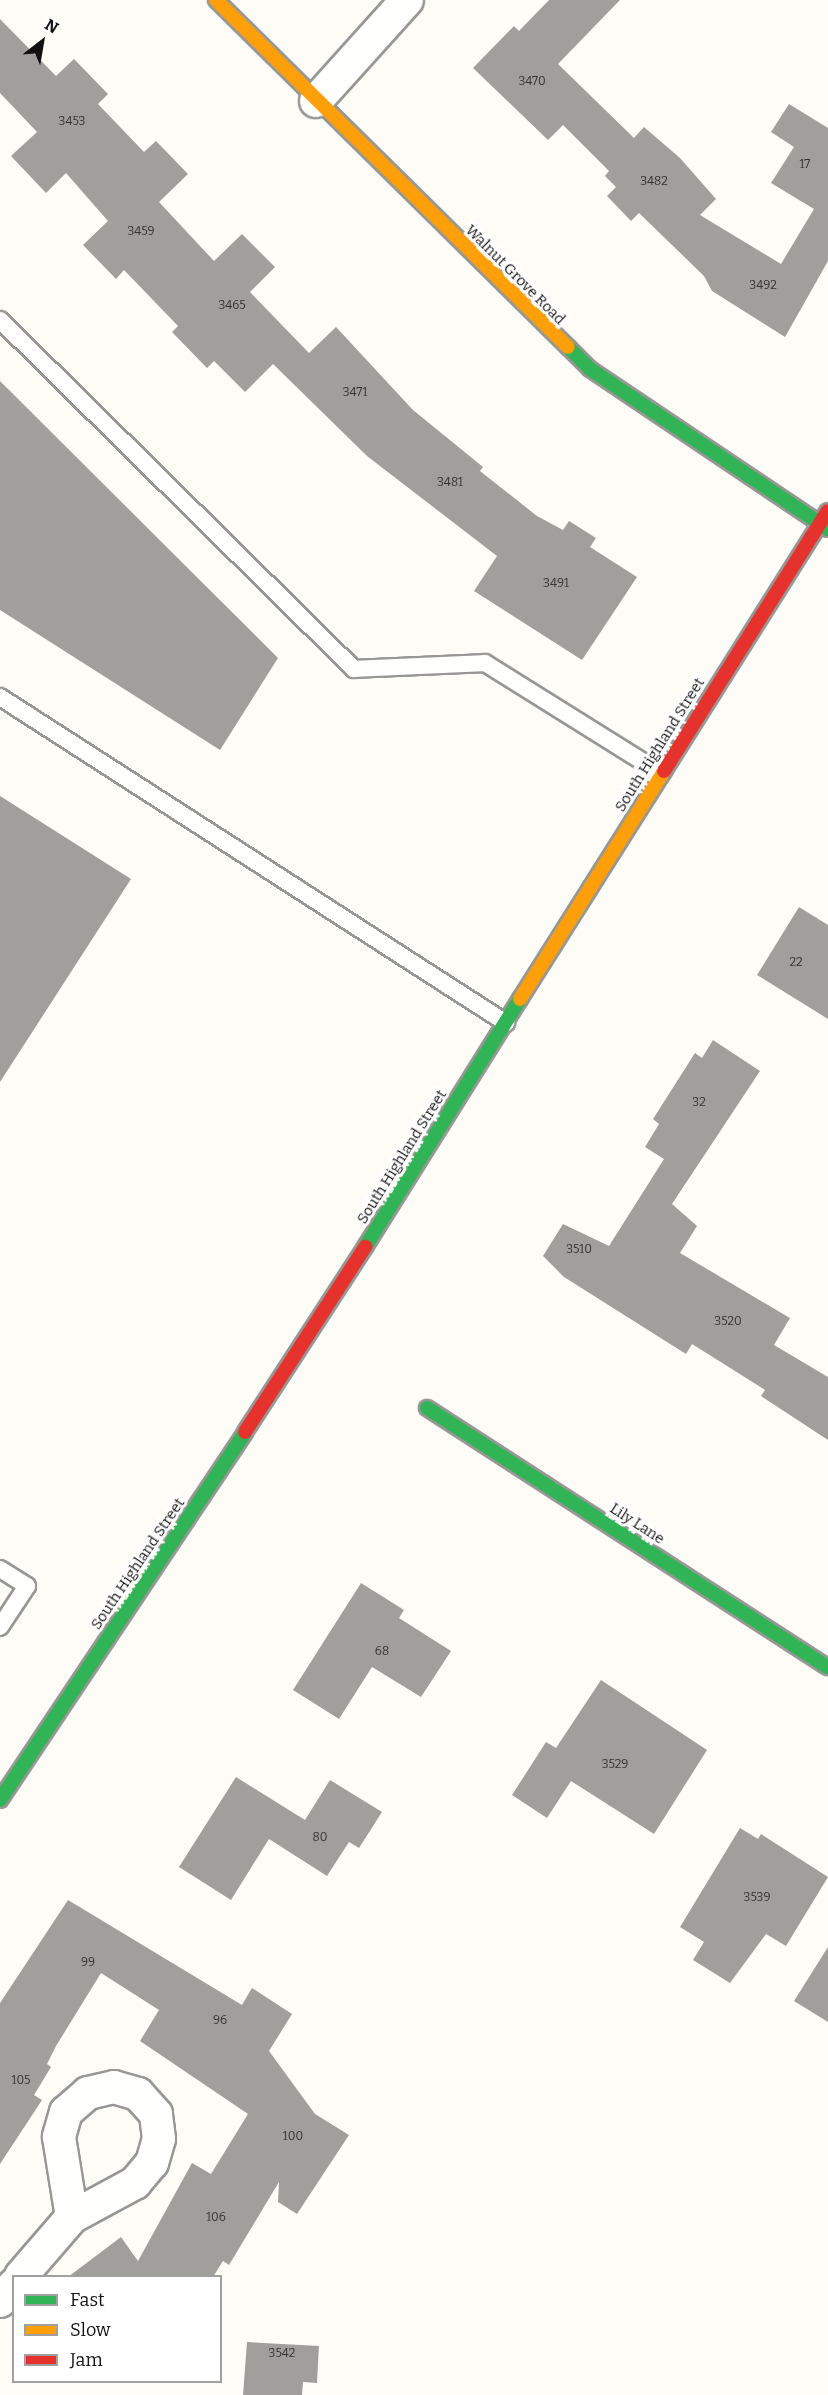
<!DOCTYPE html>
<html>
<head>
<meta charset="utf-8">
<style>
  body { margin:0 }
  #map { position:relative; width:828px; height:2395px; overflow:hidden; background:#fdfcf7; font-family:Bitter,serif }
  div>[style] { position:absolute }
  .building>* { inset:0; background:#a19f9c }
  .roads { filter:drop-shadow(2px 0 #979795) drop-shadow(-2px 0 #979795) drop-shadow(0 2px #979795) drop-shadow(0 -2px #979795) }
  .lane>* { height:16px; margin:-8px; padding:0 8px; transform-origin:8px; border-radius:8px; background:#fffffe }
  .street>* { height:32px; margin:-16px; padding:0 16px; transform-origin:16px; border-radius:16px; background:#fffffe }
  .fast>* { height:14px; margin:-7px; padding:0 7px; transform-origin:7px; border-radius:7px; background:#30b455 }
  .slow>* { height:14px; margin:-7px; padding:0 7px; transform-origin:7px; border-radius:7px; background:#ff9f0a }
  .jam>* { height:14px; margin:-7px; padding:0 7px; transform-origin:7px; border-radius:7px; background:#e5322d }
  span { translate:-50% -50%; white-space:nowrap; text-align:center; line-height:1.15; -webkit-text-stroke:6px #fff; paint-order:stroke }
  .number-label { font-size:12px; color:#353434 }
  .number-label span { -webkit-text-stroke-width:0 }
  .street-label { font-size:15px; color:#111 }
  .legend { position:absolute; left:12px; top:2275px; width:210px; height:108px; box-sizing:border-box; background:#fff; border:2px solid #a0a0a0; margin:0; padding:8px 10px; list-style:none; font-size:18px; color:#111 }
  .legend li { display:flex; align-items:center; gap:12px; height:30px }
  .legend b { width:30px; border:2px solid #a0a0a0 }
  .north { position:absolute; left:12px; top:12px; width:60px; height:60px; -webkit-text-stroke:4px #fff; paint-order:stroke; rotate:31deg; font-size:16px; font-weight:700; line-height:24px; text-align:center; color:#111 }
  .north::after { content:''; display:block; margin:auto; width:21px; height:27px; background:#111; clip-path:polygon(50% 0,100% 100%,50% 72%,0 100%) }
</style>
</head>
<body>
<div id="map">
  <div class="building">
    <i style="clip-path:polygon(549px 0,620px 0,558px 64px,634px 138px,644px 127px,680px 158px,716px 199px,700px 215px,781px 264px,814px 209px,771px 183px,794px 147px,771px 132px,789px 104px,828px 128px,828px 261px,785px 337px,712px 291px,704px 276px,639px 213px,631px 221px,607px 196px,616px 187px,605px 176px,609px 171px,563px 125px,548px 140px,473px 68px,514px 26px,519px 31px)"></i>
    <i style="clip-path:polygon(0 19px,56px 76px,74px 59px,108px 94px,98px 104px,144px 152px,156px 141px,188px 174px,159px 202px,214px 261px,242px 234px,275px 267px,250px 292px,309px 353px,336px 327px,413px 410px,483px 467px,480px 471px,537px 516px,563px 530px,569px 521px,596px 538px,590px 547px,637px 577px,582px 660px,474px 591px,497px 556px,367px 456px,273px 364px,245px 392px,214px 361px,207px 368px,172px 332px,178px 326px,124px 270px,116px 279px,83px 245px,108px 221px,66px 173px,46px 193px,11px 156px,37px 132px,0 93px)"></i>
    <i style="clip-path:polygon(0 381px,278px 658px,220px 750px,0 610px)"></i>
    <i style="clip-path:polygon(0 796px,131px 879px,0 1082px)"></i>
    <i style="clip-path:polygon(799px 907px,828px 925px,828px 1019px,757px 975px)"></i>
    <i style="clip-path:polygon(713px 1040px,760px 1071px,672px 1204px,697px 1226px,680px 1253px,790px 1318px,774px 1345px,828px 1377px,828px 1440px,761px 1396px,765px 1390px,692px 1344px,686px 1354px,564px 1277px,543px 1256px,563px 1224px,609px 1246px,664px 1159px,645px 1147px,659px 1124px,653px 1119px,695px 1053px,702px 1058px)"></i>
    <i style="clip-path:polygon(361px 1583px,404px 1610px,399px 1618px,451px 1651px,421px 1697px,372px 1667px,339px 1719px,293px 1690px)"></i>
    <i style="clip-path:polygon(601px 1680px,707px 1750px,654px 1834px,571px 1781px,547px 1818px,512px 1795px,546px 1742px,556px 1748px)"></i>
    <i style="clip-path:polygon(236px 1777px,305px 1820px,330px 1780px,382px 1812px,359px 1848px,349px 1842px,327px 1876px,269px 1839px,231px 1900px,179px 1867px)"></i>
    <i style="clip-path:polygon(740px 1828px,758px 1839px,761px 1834px,828px 1877px,786px 1946px,766px 1934px,730px 1983px,693px 1960px,704px 1942px,680px 1927px)"></i>
    <i style="clip-path:polygon(68px 1900px,242px 2005px,252px 1988px,292px 2014px,269px 2051px,315px 2114px,349px 2135px,297px 2214px,278px 2202px,279px 2182px,229px 2265px,223px 2261px,213px 2277px,68px 2277px,121px 2237px,138px 2261px,192px 2163px,211px 2174px,248px 2114px,140px 2041px,159px 2010px,101px 1973px,56px 2046px,47px 2064px,51px 2067px,34px 2095px,42px 2100px,0 2164px,0 2003px)"></i>
    <i style="clip-path:polygon(828px 1947px,828px 2022px,794px 2001px)"></i>
    <i style="clip-path:polygon(247px 2342px,319px 2346px,317px 2383px,303px 2382px,302px 2395px,243px 2395px)"></i>
  </div>
  <div class="roads">
    <div class="lane">
      <i style="left:0;top:320px;width:497px;rotate:44.6deg"></i>
      <i style="left:354px;top:669px;width:131px;rotate:-2.6deg"></i>
      <i style="left:485px;top:663px;width:208px;rotate:32deg"></i>
      <i style="left:0;top:697px;width:602px;rotate:32.79deg"></i>
      <i style="left:0;top:1569px;width:32px;rotate:32deg"></i>
      <i style="left:27px;top:1586px;width:49px;rotate:123.4deg"></i>
    </div>
    <div class="street">
      <i style="left:316px;top:101px;width:136px;rotate:-48deg"></i>
      <i style="left:21px;top:2276px;width:78px;rotate:-49.2deg"></i>
      <i style="left:72px;top:2217px;width:72px;rotate:-28.4deg"></i>
      <i style="left:135px;top:2183px;width:26px;rotate:-50deg"></i>
      <i style="left:152px;top:2163px;width:25px;rotate:-74deg"></i>
      <i style="left:159px;top:2139px;width:25px;rotate:-97deg"></i>
      <i style="left:156px;top:2114px;width:27px;rotate:-132deg"></i>
      <i style="left:138px;top:2094px;width:25px;rotate:-164deg"></i>
      <i style="left:114px;top:2087px;width:27px;rotate:167deg"></i>
      <i style="left:88px;top:2093px;width:29px;rotate:139deg"></i>
      <i style="left:66px;top:2112px;width:26px;rotate:106deg"></i>
      <i style="left:59px;top:2137px;width:81px;rotate:80.8deg"></i>
      <i style="left:0;top:2301px;width:21px;rotate:-49deg"></i>
    </div>
    <div class="fast">
      <i style="left:568px;top:347px;width:31px;rotate:45deg"></i>
      <i style="left:590px;top:369px;width:287px;rotate:33.9deg"></i>
      <i style="left:365px;top:1247px;width:292px;rotate:-58deg"></i>
      <i style="left:427px;top:1408px;width:477px;rotate:32.9deg"></i>
      <i style="left:0;top:1800px;width:442px;rotate:-56.3deg"></i>
    </div>
    <div class="slow">
      <i style="left:216px;top:0;width:494px;rotate:44.6deg"></i>
      <i style="left:520px;top:999px;width:270px;rotate:-57.7deg"></i>
    </div>
    <div class="jam">
      <i style="left:664px;top:771px;width:307px;rotate:-57.8deg"></i>
      <i style="left:245px;top:1432px;width:221px;rotate:-57deg"></i>
    </div>
  </div>
  <div class="number-label">
    <span style="left:532px;top:82px">3470</span>
    <span style="left:72px;top:122px">3453</span>
    <span style="left:805px;top:165px">17</span>
    <span style="left:654px;top:182px">3482</span>
    <span style="left:141px;top:232px">3459</span>
    <span style="left:763px;top:286px">3492</span>
    <span style="left:232px;top:306px">3465</span>
    <span style="left:355px;top:393px">3471</span>
    <span style="left:450px;top:483px">3481</span>
    <span style="left:556px;top:584px">3491</span>
    <span style="left:796px;top:963px">22</span>
    <span style="left:699px;top:1103px">32</span>
    <span style="left:579px;top:1250px">3510</span>
    <span style="left:728px;top:1322px">3520</span>
    <span style="left:382px;top:1652px">68</span>
    <span style="left:615px;top:1765px">3529</span>
    <span style="left:320px;top:1838px">80</span>
    <span style="left:757px;top:1898px">3539</span>
    <span style="left:88px;top:1963px">99</span>
    <span style="left:220px;top:2021px">96</span>
    <span style="left:21px;top:2081px">105</span>
    <span style="left:293px;top:2137px">100</span>
    <span style="left:216px;top:2218px">106</span>
    <span style="left:282px;top:2354px">3542</span>
  </div>
  <div class="street-label">
    <span style="left:515px;top:275px;rotate:45deg">Walnut Grove Road</span>
    <span style="left:660px;top:745px;rotate:-58deg">South Highland Street</span>
    <span style="left:402px;top:1157px;rotate:-58deg">South Highland Street</span>
    <span style="left:637px;top:1524px;rotate:33deg">Lily Lane</span>
    <span style="left:138px;top:1564px;rotate:-56deg">South Highland Street</span>
  </div>
  <ul class="legend">
  <li><b style="height:8px;background:#30b455"></b>Fast</li>
  <li><b style="height:8px;background:#ff9f0a"></b>Slow</li>
  <li><b style="height:8px;background:#e5322d"></b>Jam</li>
  </ul>
  <div class="north">N</div>
</div>
</body>
</html>
